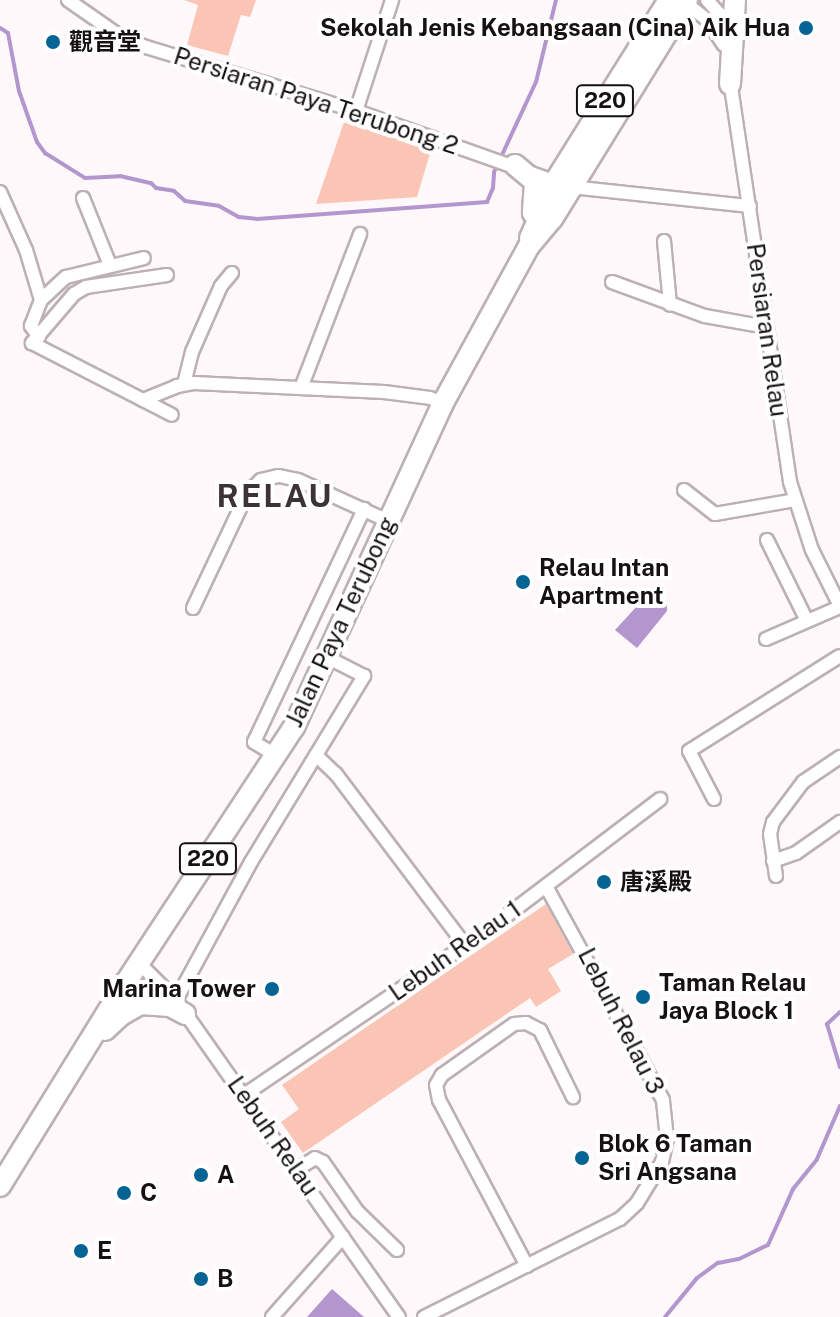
<!DOCTYPE html>
<html>
<head>
<meta charset="utf-8">
<style>
  body { margin:0 }
  #map { position:relative; width:840px; height:1317px; overflow:hidden; background:#fef8fa; font-family:"Public Sans","Noto Sans SC",sans-serif }
  div>[style] { position:absolute }
  .green>* { inset:0; background:#fac5b4 }
  .water>* { inset:0; background:#b396cd }
  .stream>* { height:4px; margin:-2px; padding:0 2px; transform-origin:2px; border-radius:2px; background:#b396cd }
  .roads { filter:drop-shadow(2px 0 #bdb0b5) drop-shadow(-2px 0 #bdb0b5) drop-shadow(0 2px #bdb0b5) drop-shadow(0 -2px #bdb0b5) }
  .minor>* { height:12px; margin:-6px; padding:0 6px; transform-origin:6px; border-radius:6px; background:#fff }
  .primary>* { height:20px; margin:-10px; padding:0 10px; transform-origin:10px; border-radius:10px; background:#fff }
  .dots>* { width:22px; height:22px; translate:-50% -50%; box-sizing:border-box; border:4px solid #fff; border-radius:50% }
  span { translate:-50% -50%; white-space:nowrap; text-align:center; line-height:1.15; -webkit-text-stroke:8px #fff; paint-order:stroke }
  .shield-label span { padding:2px 6px; background:#fff; border:2px solid; border-radius:6px; -webkit-text-stroke-width:0 }
  .shield-label { font-size:22px; color:#161113; font-weight:700 }
  .poi-label { font-size:24px; color:#161113; font-weight:700 }
  .right { translate:-100% -50%; text-align:right }
  .left { translate:0 -50%; text-align:left }
  .street-label { font-size:24px; color:#161113 }
  .district-label { font-size:32px; color:#3d3337; font-weight:700; letter-spacing:2px }
</style>
</head>
<body>
<div id="map">
  <div class="green">
    <i style="clip-path:polygon(184px 0,256px 0,250px 17px,241px 15px,228px 56px,187px 45px,198px 5px)"></i>
    <i style="clip-path:polygon(344px 122px,431px 150px,417px 197px,316px 204px)"></i>
    <i style="clip-path:polygon(546px 904px,573px 954px,548px 969px,561px 991px,536px 1007px,530px 998px,303px 1153px,281px 1122px,299px 1109px,282px 1085px)"></i>
  </div>
  <div class="water">
    <i style="clip-path:polygon(650px 592px,657px 598px,655px 601px,660px 599px,667px 605px,667px 611px,637px 648px,615px 630px)"></i>
    <i style="clip-path:polygon(332px 1289px,364px 1317px,307px 1317px)"></i>
  </div>
  <div class="stream">
    <i style="left:0;top:28px;width:9px;rotate:32deg"></i>
    <i style="left:8px;top:33px;width:59px;rotate:79.3deg"></i>
    <i style="left:19px;top:91px;width:54px;rotate:70.6deg"></i>
    <i style="left:37px;top:142px;width:14px;rotate:54deg"></i>
    <i style="left:45px;top:153px;width:47px;rotate:32deg"></i>
    <i style="left:85px;top:178px;width:35px;rotate:-3deg"></i>
    <i style="left:120px;top:176px;width:32px;rotate:13deg"></i>
    <i style="left:151px;top:183px;width:7px;rotate:45deg"></i>
    <i style="left:156px;top:188px;width:18px;rotate:9deg"></i>
    <i style="left:174px;top:191px;width:15px;rotate:42deg"></i>
    <i style="left:185px;top:201px;width:34px;rotate:8deg"></i>
    <i style="left:219px;top:206px;width:23px;rotate:29deg"></i>
    <i style="left:239px;top:217px;width:18px;rotate:6deg"></i>
    <i style="left:257px;top:219px;width:231px;rotate:-4.2deg"></i>
    <i style="left:487px;top:202px;width:15px;rotate:-67deg"></i>
    <i style="left:493px;top:188px;width:16px;rotate:-86deg"></i>
    <i style="left:494px;top:172px;width:99px;rotate:-65deg"></i>
    <i style="left:536px;top:82px;width:84px;rotate:-76.3deg"></i>
    <i style="left:840px;top:1012px;width:18px;rotate:137deg"></i>
    <i style="left:827px;top:1024px;width:45px;rotate:73.2deg"></i>
    <i style="left:665px;top:1317px;width:50px;rotate:-50.6deg"></i>
    <i style="left:697px;top:1278px;width:26px;rotate:-36deg"></i>
    <i style="left:718px;top:1263px;width:21px;rotate:-11deg"></i>
    <i style="left:739px;top:1259px;width:32px;rotate:-26deg"></i>
    <i style="left:768px;top:1245px;width:61px;rotate:-65.9deg"></i>
    <i style="left:793px;top:1189px;width:38px;rotate:-51deg"></i>
    <i style="left:817px;top:1159px;width:58px;rotate:-66.5deg"></i>
  </div>
  <div class="roads">
    <div class="minor">
      <i style="left:68px;top:0;width:65px;rotate:34.9deg"></i>
      <i style="left:121px;top:37px;width:27px;rotate:22deg"></i>
      <i style="left:146px;top:47px;width:220px;rotate:16.9deg"></i>
      <i style="left:356px;top:111px;width:228px;rotate:19.5deg"></i>
      <i style="left:571px;top:187px;width:180px;rotate:6.1deg"></i>
      <i style="left:707px;top:0;width:24px;rotate:48deg"></i>
      <i style="left:723px;top:18px;width:20px;rotate:87deg"></i>
      <i style="left:683px;top:1px;width:31px;rotate:38deg"></i>
      <i style="left:707px;top:20px;width:30px;rotate:56deg"></i>
      <i style="left:730px;top:80px;width:406px;rotate:81.5deg"></i>
      <i style="left:790px;top:482px;width:71px;rotate:72.1deg"></i>
      <i style="left:812px;top:550px;width:63px;rotate:63.4deg"></i>
      <i style="left:356px;top:111px;width:117px;rotate:-72deg"></i>
      <i style="left:0;top:192px;width:64px;rotate:65.9deg"></i>
      <i style="left:26px;top:250px;width:52px;rotate:73.3deg"></i>
      <i style="left:83px;top:198px;width:72px;rotate:68.1deg"></i>
      <i style="left:664px;top:241px;width:64px;rotate:84.6deg"></i>
      <i style="left:167px;top:275px;width:82px;rotate:171.6deg"></i>
      <i style="left:86px;top:287px;width:14px;rotate:150deg"></i>
      <i style="left:74px;top:294px;width:65px;rotate:130.6deg"></i>
      <i style="left:32px;top:343px;width:157px;rotate:27.2deg"></i>
      <i style="left:612px;top:282px;width:99px;rotate:20.1deg"></i>
      <i style="left:705px;top:316px;width:63px;rotate:10.1deg"></i>
      <i style="left:39px;top:337px;width:14px;rotate:-126deg"></i>
      <i style="left:31px;top:326px;width:28px;rotate:-69deg"></i>
      <i style="left:41px;top:300px;width:34px;rotate:-43deg"></i>
      <i style="left:66px;top:277px;width:80px;rotate:-13.7deg"></i>
      <i style="left:184px;top:384px;width:33px;rotate:-76deg"></i>
      <i style="left:192px;top:352px;width:72px;rotate:-66.3deg"></i>
      <i style="left:221px;top:286px;width:17px;rotate:-50deg"></i>
      <i style="left:301px;top:388px;width:165px;rotate:-69deg"></i>
      <i style="left:143px;top:400px;width:37px;rotate:-22deg"></i>
      <i style="left:177px;top:386px;width:17px;rotate:-10deg"></i>
      <i style="left:194px;top:383px;width:190px;rotate:2.7deg"></i>
      <i style="left:384px;top:392px;width:46px;rotate:7.4deg"></i>
      <i style="left:430px;top:398px;width:14px;rotate:21deg"></i>
      <i style="left:684px;top:490px;width:39px;rotate:38deg"></i>
      <i style="left:715px;top:514px;width:81px;rotate:-9.9deg"></i>
      <i style="left:767px;top:540px;width:90px;rotate:63.7deg"></i>
      <i style="left:193px;top:608px;width:126px;rotate:-64.7deg"></i>
      <i style="left:247px;top:494px;width:20px;rotate:-45deg"></i>
      <i style="left:261px;top:480px;width:18px;rotate:-13deg"></i>
      <i style="left:279px;top:476px;width:19px;rotate:12deg"></i>
      <i style="left:298px;top:480px;width:99px;rotate:24.5deg"></i>
      <i style="left:766px;top:639px;width:81px;rotate:-23.4deg"></i>
      <i style="left:316px;top:755px;width:28px;rotate:44deg"></i>
      <i style="left:336px;top:774px;width:214px;rotate:53deg"></i>
      <i style="left:277px;top:756px;width:27px;rotate:-149deg"></i>
      <i style="left:254px;top:742px;width:258px;rotate:-64.7deg"></i>
      <i style="left:714px;top:799px;width:54px;rotate:-117.5deg"></i>
      <i style="left:689px;top:751px;width:178px;rotate:-32.2deg"></i>
      <i style="left:773px;top:861px;width:24px;rotate:-19deg"></i>
      <i style="left:796px;top:853px;width:54px;rotate:-35.2deg"></i>
      <i style="left:776px;top:876px;width:42px;rotate:-98.1deg"></i>
      <i style="left:770px;top:834px;width:12px;rotate:-76deg"></i>
      <i style="left:773px;top:822px;width:50px;rotate:-53.1deg"></i>
      <i style="left:803px;top:782px;width:45px;rotate:-34deg"></i>
      <i style="left:138px;top:962px;width:54px;rotate:45deg"></i>
      <i style="left:176px;top:1000px;width:388px;rotate:54.9deg"></i>
      <i style="left:176px;top:1000px;width:157px;rotate:-61.5deg"></i>
      <i style="left:251px;top:862px;width:218px;rotate:-58.7deg"></i>
      <i style="left:364px;top:676px;width:39px;rotate:-153deg"></i>
      <i style="left:244px;top:1095px;width:296px;rotate:-34.1deg"></i>
      <i style="left:489px;top:929px;width:215px;rotate:-37.2deg"></i>
      <i style="left:296px;top:1170px;width:22px;rotate:-32deg"></i>
      <i style="left:315px;top:1158px;width:9px;rotate:27deg"></i>
      <i style="left:323px;top:1162px;width:60px;rotate:55.2deg"></i>
      <i style="left:357px;top:1211px;width:56px;rotate:44.3deg"></i>
      <i style="left:527px;top:1266px;width:188px;rotate:-117.9deg"></i>
      <i style="left:439px;top:1100px;width:15px;rotate:-101deg"></i>
      <i style="left:436px;top:1085px;width:12px;rotate:-59deg"></i>
      <i style="left:442px;top:1075px;width:88px;rotate:-35.3deg"></i>
      <i style="left:514px;top:1024px;width:12px;rotate:-5deg"></i>
      <i style="left:526px;top:1023px;width:16px;rotate:27deg"></i>
      <i style="left:540px;top:1030px;width:75px;rotate:63.8deg"></i>
      <i style="left:272px;top:1317px;width:107px;rotate:-48.4deg"></i>
      <i style="left:424px;top:1317px;width:219px;rotate:-26.6deg"></i>
      <i style="left:620px;top:1219px;width:23px;rotate:-43deg"></i>
      <i style="left:637px;top:1203px;width:48px;rotate:-58.6deg"></i>
      <i style="left:662px;top:1162px;width:24px;rotate:-78deg"></i>
      <i style="left:667px;top:1139px;width:39px;rotate:-96deg"></i>
      <i style="left:663px;top:1100px;width:244px;rotate:-118.7deg"></i>
    </div>
    <div class="primary">
      <i style="left:730px;top:84px;width:84px;rotate:-86.6deg"></i>
      <i style="left:515px;top:165px;width:26px;rotate:40deg"></i>
      <i style="left:535px;top:182px;width:31px;rotate:94deg"></i>
      <i style="left:530px;top:238px;width:64px;rotate:-65.9deg"></i>
      <i style="left:556px;top:180px;width:213px;rotate:-57.9deg"></i>
      <i style="left:105px;top:1030px;width:22px;rotate:-43deg"></i>
      <i style="left:121px;top:1015px;width:22px;rotate:-30deg"></i>
      <i style="left:140px;top:1004px;width:30px;rotate:4deg"></i>
      <i style="left:170px;top:1006px;width:17px;rotate:28deg"></i>
      <i style="left:0;top:1186px;width:238px;rotate:-58.3deg"></i>
      <i style="left:125px;top:984px;width:308px;rotate:-56.7deg"></i>
      <i style="left:294px;top:727px;width:357px;rotate:-65.3deg"></i>
      <i style="left:443px;top:403px;width:179px;rotate:-61.3deg"></i>
      <i style="left:529px;top:246px;width:35px;rotate:-50deg"></i>
      <i style="left:552px;top:219px;width:257px;rotate:-58.3deg"></i>
    </div>
  </div>
  <div class="dots">
    <i style="left:806px;top:28px;background:#066494"></i>
    <i style="left:53px;top:42px;background:#066494"></i>
    <i style="left:523px;top:582px;background:#066494"></i>
    <i style="left:604px;top:882px;background:#066494"></i>
    <i style="left:272px;top:989px;background:#066494"></i>
    <i style="left:643px;top:997px;background:#066494"></i>
    <i style="left:582px;top:1158px;background:#066494"></i>
    <i style="left:201px;top:1175px;background:#066494"></i>
    <i style="left:124px;top:1193px;background:#066494"></i>
    <i style="left:81px;top:1251px;background:#066494"></i>
    <i style="left:201px;top:1279px;background:#066494"></i>
  </div>
  <div class="shield-label">
    <span style="left:605px;top:101px">220</span>
    <span style="left:208px;top:859px">220</span>
  </div>
  <div class="poi-label">
    <span class="right" style="left:790px;top:28px">Sekolah Jenis Kebangsaan (Cina) Aik Hua</span>
    <span class="left" style="left:69px;top:42px">觀音堂</span>
    <span class="left" style="left:539px;top:582px">Relau Intan<br>Apartment</span>
    <span class="left" style="left:620px;top:882px">唐溪殿</span>
    <span class="left" style="left:659px;top:997px">Taman Relau<br>Jaya Block 1</span>
    <span class="right" style="left:256px;top:989px">Marina Tower</span>
    <span class="left" style="left:598px;top:1158px">Blok 6 Taman<br>Sri Angsana</span>
    <span class="left" style="left:217px;top:1175px">A</span>
    <span class="left" style="left:140px;top:1193px">C</span>
    <span class="left" style="left:97px;top:1251px">E</span>
    <span class="left" style="left:217px;top:1279px">B</span>
  </div>
  <div class="street-label">
    <span style="left:316px;top:101px;rotate:18deg">Persiaran Paya Terubong 2</span>
    <span style="left:767px;top:330px;rotate:82deg">Persiaran Relau</span>
    <span style="left:341px;top:622px;rotate:-65deg">Jalan Paya Terubong</span>
    <span style="left:455px;top:951px;rotate:-35deg">Lebuh Relau 1</span>
    <span style="left:621px;top:1021px;rotate:63deg">Lebuh Relau 3</span>
    <span style="left:273px;top:1136px;rotate:55deg">Lebuh Relau</span>
  </div>
  <div class="district-label">
    <span style="left:275px;top:496px">RELAU</span>
  </div>
</div>
</body>
</html>
